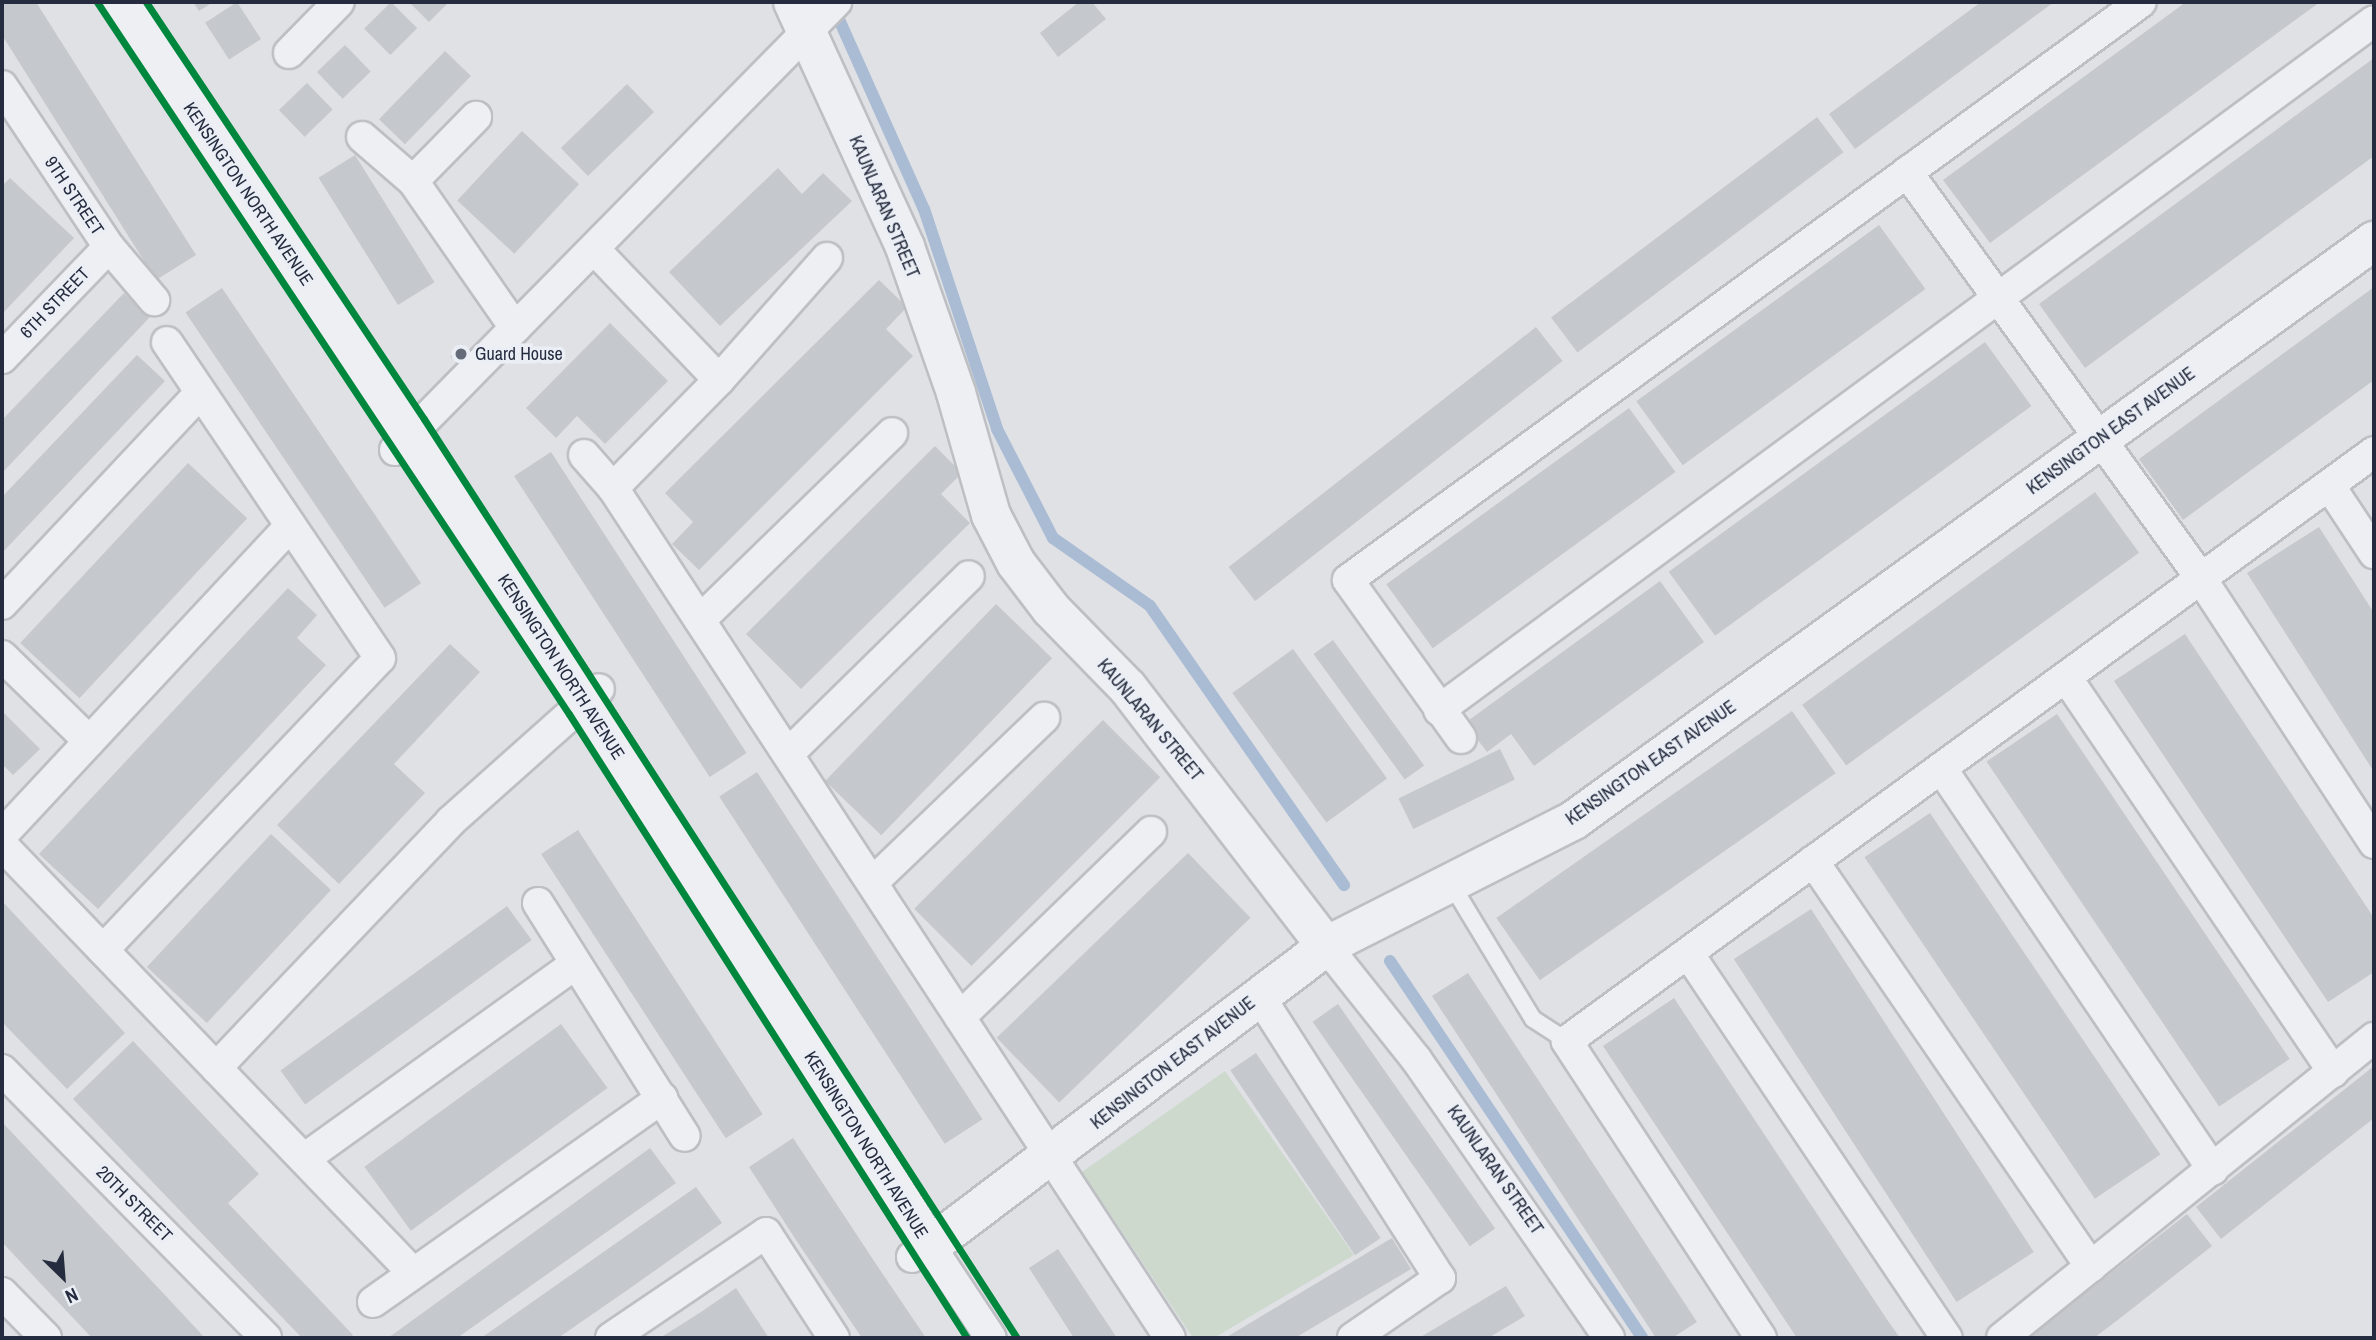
<!DOCTYPE html>
<html>
<head>
<meta charset="utf-8">
<style>
  body { margin:0 }
  #map { position:relative; width:2376px; height:1340px; overflow:hidden; background:#dfe1e5; font-family:"Archivo Narrow",sans-serif }
  div>[style] { position:absolute }
  .green>* { inset:0; background:#ced9ce }
  .stream>* { height:12px; margin:-6px; padding:0 6px; transform-origin:6px; border-radius:6px; background:#aabbd4 }
  .building>* { inset:0; background:#c5c8cc; transform-origin:0 0 }
  .roads { filter:drop-shadow(2px 0 #bdbfc3) drop-shadow(-2px 0 #bdbfc3) drop-shadow(0 2px #bdbfc3) drop-shadow(0 -2px #bdbfc3) }
  .service>* { height:16px; margin:-8px; padding:0 8px; transform-origin:8px; border-radius:8px; background:#eeeff2 }
  .minor>* { height:30px; margin:-15px; padding:0 15px; transform-origin:15px; border-radius:15px; background:#eeeff2 }
  .tertiary>* { height:38px; margin:-19px; padding:0 19px; transform-origin:19px; border-radius:19px; background:#eeeff2 }
  .cycleway>* { height:7px; margin:-3.5px; padding:0 3.5px; transform-origin:3.5px; border-radius:3.5px; background:#00873e }
  .dots>* { width:19px; height:19px; translate:-50% -50%; box-sizing:border-box; border:4px solid #ebeff5; border-radius:50% }
  span { translate:-50% -50%; white-space:nowrap; text-align:center; line-height:1.15; -webkit-text-stroke:7px #ebeff5; paint-order:stroke }
  .street-label { font-size:18px; color:#252c3f }
  .poi-label { font-size:18px; color:#252c3f }
  .left { translate:0 -50%; text-align:left }
  .frame { position:absolute; inset:0; border:4px solid #252c3f; pointer-events:none }
  .north { position:absolute; left:28px; top:1242px; width:70px; height:70px; -webkit-text-stroke:5px #ebeff5; paint-order:stroke; rotate:155deg; font-size:19px; font-weight:700; line-height:28px; text-align:center; color:#252c3f }
  .north::after { content:''; display:block; margin:auto; width:24px; height:32px; background:#252c3f; clip-path:polygon(50% 0,100% 100%,50% 72%,0 100%) }
</style>
</head>
<body>
<div id="map">
  <div class="green">
    <i style="clip-path:polygon(1225px 1071px,1354px 1255px,1214px 1338px,1193px 1338px,1082px 1172px)"></i>
  </div>
  <div class="stream">
    <i style="left:833px;top:6px;width:222px;rotate:65.9deg"></i>
    <i style="left:924px;top:209px;width:232px;rotate:71.6deg"></i>
    <i style="left:997px;top:429px;width:123px;rotate:62.8deg"></i>
    <i style="left:1053px;top:538px;width:118px;rotate:35deg"></i>
    <i style="left:1150px;top:606px;width:340px;rotate:55.2deg"></i>
    <i style="left:1390px;top:961px;width:453px;rotate:56.2deg"></i>
  </div>
  <div class="building">
    <i style="clip-path:polygon(2px 2px,36px 2px,196px 255px,156px 280px,2px 35px)"></i>
    <i style="clip-path:polygon(193px 2px,213px 2px,199px 11px)"></i>
    <i style="left:237px;top:2px;width:44px;height:38px;rotate:57deg"></i>
    <i style="left:391px;top:2px;width:37px;height:38px;rotate:45deg"></i>
    <i style="clip-path:polygon(409px 2px,449px 2px,429px 22px)"></i>
    <i style="clip-path:polygon(1079px 2px,1092px 2px,1106px 19px,1058px 57px,1040px 33px)"></i>
    <i style="clip-path:polygon(1981px 2px,2054px 2px,1855px 149px,1829px 114px)"></i>
    <i style="clip-path:polygon(2186px 2px,2320px 2px,1990px 243px,1943px 180px)"></i>
    <i style="left:345px;top:45px;width:37px;height:39px;rotate:46deg"></i>
    <i style="left:445px;top:51px;width:36px;height:95px;rotate:44deg"></i>
    <i style="clip-path:polygon(2374px 58px,2374px 156px,2085px 368px,2039px 304px)"></i>
    <i style="left:307px;top:83px;width:37px;height:39px;rotate:46deg"></i>
    <i style="left:627px;top:84px;width:39px;height:92px;rotate:46deg"></i>
    <i style="left:1817px;top:117px;width:44px;height:333px;rotate:53deg"></i>
    <i style="left:522px;top:131px;width:78px;height:95px;rotate:43deg"></i>
    <i style="left:355px;top:155px;width:150px;height:43px;rotate:58deg"></i>
    <i style="clip-path:polygon(778px 168px,802px 194px,823px 173px,852px 201px,720px 326px,669px 272px)"></i>
    <i style="clip-path:polygon(10px 178px,74px 238px,2px 314px,2px 186px)"></i>
    <i style="left:1879px;top:225px;width:79px;height:300px;rotate:54deg"></i>
    <i style="clip-path:polygon(879px 280px,907px 307px,886px 329px,913px 356px,699px 570px,672px 544px,693px 522px,665px 493px)"></i>
    <i style="clip-path:polygon(2374px 287px,2374px 380px,2183px 520px,2139px 459px)"></i>
    <i style="left:222px;top:288px;width:356px;height:44px;rotate:56deg"></i>
    <i style="clip-path:polygon(124px 293px,150px 317px,2px 473px,2px 420px)"></i>
    <i style="clip-path:polygon(610px 323px,668px 381px,605px 444px,577px 416px,556px 438px,526px 408px)"></i>
    <i style="left:1536px;top:327px;width:43px;height:390px;rotate:52deg"></i>
    <i style="left:1985px;top:342px;width:79px;height:391px;rotate:54deg"></i>
    <i style="left:462px;top:344px;width:13px;height:17px;rotate:42deg"></i>
    <i style="clip-path:polygon(137px 355px,165px 381px,2px 553px,2px 497px)"></i>
    <i style="left:1629px;top:408px;width:79px;height:300px;rotate:54deg"></i>
    <i style="clip-path:polygon(935px 446px,962px 473px,941px 494px,970px 523px,801px 689px,746px 634px)"></i>
    <i style="left:551px;top:452px;width:359px;height:44px;rotate:57deg"></i>
    <i style="left:188px;top:463px;width:81px;height:246px;rotate:43deg"></i>
    <i style="left:2095px;top:492px;width:75px;height:362px;rotate:54deg"></i>
    <i style="clip-path:polygon(2319px 527px,2374px 613px,2374px 772px,2247px 573px)"></i>
    <i style="clip-path:polygon(1660px 581px,1704px 642px,1534px 766px,1511px 734px,1487px 752px,1465px 723px)"></i>
    <i style="clip-path:polygon(288px 588px,317px 615px,297px 638px,326px 665px,98px 909px,39px 854px)"></i>
    <i style="left:996px;top:604px;width:78px;height:246px;rotate:44deg"></i>
    <i style="clip-path:polygon(2185px 634px,2374px 918px,2374px 972px,2328px 1002px,2114px 681px)"></i>
    <i style="left:1333px;top:640px;width:155px;height:24px;rotate:54deg"></i>
    <i style="clip-path:polygon(450px 644px,480px 672px,394px 764px,425px 793px,339px 884px,277px 825px)"></i>
    <i style="left:1293px;top:649px;width:160px;height:75px;rotate:54deg"></i>
    <i style="clip-path:polygon(2px 711px,40px 749px,13px 775px,2px 764px)"></i>
    <i style="left:1792px;top:711px;width:76px;height:361px;rotate:55deg"></i>
    <i style="left:2057px;top:714px;width:416px;height:85px;rotate:56deg"></i>
    <i style="left:1103px;top:720px;width:81px;height:267px;rotate:45deg"></i>
    <i style="left:1500px;top:749px;width:34px;height:113px;rotate:64deg"></i>
    <i style="left:757px;top:772px;width:414px;height:45px;rotate:57deg"></i>
    <i style="left:1930px;top:813px;width:412px;height:79px;rotate:56deg"></i>
    <i style="left:578px;top:830px;width:339px;height:44px;rotate:57deg"></i>
    <i style="left:271px;top:834px;width:82px;height:182px;rotate:43deg"></i>
    <i style="left:1188px;top:853px;width:90px;height:266px;rotate:46deg"></i>
    <i style="clip-path:polygon(2px 901px,125px 1033px,67px 1089px,2px 1022px)"></i>
    <i style="left:507px;top:906px;width:42px;height:280px;rotate:54deg"></i>
    <i style="left:1811px;top:909px;width:409px;height:92px;rotate:57deg"></i>
    <i style="clip-path:polygon(1468px 973px,1697px 1322px,1672px 1338px,1656px 1338px,1432px 996px)"></i>
    <i style="clip-path:polygon(1674px 998px,1888px 1321px,1900px 1338px,1797px 1338px,1603px 1046px)"></i>
    <i style="left:1338px;top:1004px;width:274px;height:31px;rotate:55deg"></i>
    <i style="left:561px;top:1024px;width:79px;height:243px;rotate:54deg"></i>
    <i style="clip-path:polygon(133px 1041px,259px 1174px,228px 1203px,353px 1335px,350px 1338px,302px 1338px,73px 1099px)"></i>
    <i style="left:1256px;top:1053px;width:223px;height:31px;rotate:56deg"></i>
    <i style="clip-path:polygon(2374px 1066px,2374px 1118px,2221px 1239px,2196px 1207px)"></i>
    <i style="clip-path:polygon(2px 1122px,164px 1294px,205px 1338px,92px 1338px,42px 1285px,2px 1242px)"></i>
    <i style="clip-path:polygon(793px 1138px,876px 1264px,926px 1338px,862px 1338px,798px 1243px,749px 1167px)"></i>
    <i style="clip-path:polygon(650px 1148px,676px 1183px,457px 1338px,388px 1338px)"></i>
    <i style="clip-path:polygon(696px 1187px,722px 1223px,626px 1291px,558px 1338px,481px 1338px)"></i>
    <i style="clip-path:polygon(2187px 1214px,2212px 1246px,2119px 1319px,2094px 1338px,2027px 1338px)"></i>
    <i style="clip-path:polygon(1392px 1238px,1411px 1269px,1295px 1338px,1225px 1338px)"></i>
    <i style="clip-path:polygon(1058px 1249px,1091px 1299px,1117px 1338px,1074px 1338px,1029px 1268px)"></i>
    <i style="clip-path:polygon(1506px 1286px,1525px 1316px,1488px 1338px,1419px 1338px)"></i>
    <i style="clip-path:polygon(736px 1288px,769px 1338px,660px 1338px,701px 1312px)"></i>
  </div>
  <div class="roads">
    <div class="service">
      <i style="left:1450px;top:882px;width:160px;rotate:58.8deg"></i>
      <i style="left:1533px;top:1019px;width:40px;rotate:32.9deg"></i>
    </div>
    <div class="minor">
      <i style="left:289px;top:53px;width:71px;rotate:-45.6deg"></i>
      <i style="left:2px;top:86px;width:193px;rotate:56.4deg"></i>
      <i style="left:109px;top:247px;width:70px;rotate:49.7deg"></i>
      <i style="left:362px;top:137px;width:67px;rotate:40.8deg"></i>
      <i style="left:413px;top:181px;width:179px;rotate:55.2deg"></i>
      <i style="left:1907px;top:172px;width:500px;rotate:54.1deg"></i>
      <i style="left:2200px;top:577px;width:318px;rotate:56.8deg"></i>
      <i style="left:413px;top:181px;width:90px;rotate:-45.5deg"></i>
      <i style="left:594px;top:249px;width:181px;rotate:46.3deg"></i>
      <i style="left:2px;top:358px;width:154px;rotate:-46.1deg"></i>
      <i style="left:395px;top:450px;width:629px;rotate:-45.45deg"></i>
      <i style="left:584px;top:455px;width:44px;rotate:48.7deg"></i>
      <i style="left:613px;top:488px;width:1016px;rotate:56.76deg"></i>
      <i style="left:2329px;top:485px;width:82px;rotate:56.5deg"></i>
      <i style="left:613px;top:488px;width:151px;rotate:-45.5deg"></i>
      <i style="left:719px;top:380px;width:163px;rotate:-48.5deg"></i>
      <i style="left:2px;top:604px;width:289px;rotate:-46.8deg"></i>
      <i style="left:700px;top:620px;width:268px;rotate:-44.2deg"></i>
      <i style="left:2px;top:656px;width:122px;rotate:44.3deg"></i>
      <i style="left:2066px;top:677px;width:477px;rotate:55.9deg"></i>
      <i style="left:1439px;top:710px;width:1161px;rotate:-36.39deg"></i>
      <i style="left:1461px;top:738px;width:194px;rotate:-125.6deg"></i>
      <i style="left:1348px;top:580px;width:981px;rotate:-36.09deg"></i>
      <i style="left:789px;top:753px;width:252px;rotate:-44.5deg"></i>
      <i style="left:1941px;top:768px;width:485px;rotate:55.9deg"></i>
      <i style="left:2px;top:835px;width:422px;rotate:-47deg"></i>
      <i style="left:2px;top:845px;width:593px;rotate:46.16deg"></i>
      <i style="left:1813px;top:861px;width:492px;rotate:55.6deg"></i>
      <i style="left:874px;top:881px;width:236px;rotate:-43.8deg"></i>
      <i style="left:538px;top:903px;width:275px;rotate:57.8deg"></i>
      <i style="left:1326px;top:946px;width:144px;rotate:51.5deg"></i>
      <i style="left:1416px;top:1059px;width:339px;rotate:55.3deg"></i>
      <i style="left:103px;top:950px;width:402px;rotate:-46.5deg"></i>
      <i style="left:380px;top:658px;width:381px;rotate:-124deg"></i>
      <i style="left:1688px;top:953px;width:464px;rotate:56.1deg"></i>
      <i style="left:1260px;top:997px;width:334px;rotate:57.4deg"></i>
      <i style="left:1440px;top:1278px;width:106px;rotate:145.4deg"></i>
      <i style="left:960px;top:1017px;width:266px;rotate:-44.1deg"></i>
      <i style="left:216px;top:1068px;width:341px;rotate:-46.4deg"></i>
      <i style="left:451px;top:821px;width:198px;rotate:-41.7deg"></i>
      <i style="left:2px;top:1070px;width:376px;rotate:45.4deg"></i>
      <i style="left:304px;top:1159px;width:334px;rotate:-35.7deg"></i>
      <i style="left:912px;top:1257px;width:21px;rotate:-31deg"></i>
      <i style="left:930px;top:1246px;width:110px;rotate:56.5deg"></i>
      <i style="left:2px;top:1293px;width:63px;rotate:45.6deg"></i>
      <i style="left:373px;top:1302px;width:354px;rotate:-35.2deg"></i>
      <i style="left:611px;top:1338px;width:187px;rotate:-34.1deg"></i>
      <i style="left:766px;top:1233px;width:125px;rotate:57.1deg"></i>
      <i style="left:1761px;top:1338px;width:355px;rotate:-123.2deg"></i>
      <i style="left:1567px;top:1041px;width:999px;rotate:-36.12deg"></i>
      <i style="left:2002px;top:1338px;width:478px;rotate:-38.9deg"></i>
    </div>
    <div class="tertiary">
      <i style="left:122px;top:2px;width:838px;rotate:56.48deg"></i>
      <i style="left:585px;top:701px;width:645px;rotate:57.67deg"></i>
      <i style="left:930px;top:1246px;width:497px;rotate:-37.1deg"></i>
      <i style="left:1326px;top:946px;width:278px;rotate:-26.9deg"></i>
      <i style="left:1574px;top:820px;width:988px;rotate:-35.9deg"></i>
      <i style="left:793px;top:2px;width:269px;rotate:65.4deg"></i>
      <i style="left:905px;top:247px;width:155px;rotate:70.7deg"></i>
      <i style="left:956px;top:393px;width:127px;rotate:74deg"></i>
      <i style="left:991px;top:515px;width:54px;rotate:62.5deg"></i>
      <i style="left:1016px;top:563px;width:58px;rotate:52.7deg"></i>
      <i style="left:1051px;top:609px;width:110px;rotate:45.7deg"></i>
      <i style="left:1128px;top:688px;width:325px;rotate:52.5deg"></i>
    </div>
  </div>
  <div class="cycleway">
    <i style="left:97px;top:2px;width:854px;rotate:56.46deg"></i>
    <i style="left:569px;top:714px;width:740px;rotate:57.47deg"></i>
    <i style="left:146px;top:2px;width:501px;rotate:56.31deg"></i>
    <i style="left:424px;top:419px;width:1094px;rotate:57.17deg"></i>
  </div>
  <div class="dots">
    <i style="left:461px;top:354px;background:#666b79"></i>
  </div>
  <div class="street-label">
    <span style="left:248px;top:194px;rotate:56deg">KENSINGTON NORTH AVENUE</span>
    <span style="left:74px;top:196px;rotate:56deg">9TH STREET</span>
    <span style="left:884px;top:207px;rotate:67deg">KAUNLARAN STREET</span>
    <span style="left:55px;top:303px;rotate:-46deg">6TH STREET</span>
    <span style="left:2111px;top:431px;rotate:-36deg">KENSINGTON EAST AVENUE</span>
    <span style="left:561px;top:667px;rotate:57deg">KENSINGTON NORTH AVENUE</span>
    <span style="left:1150px;top:720px;rotate:50deg">KAUNLARAN STREET</span>
    <span style="left:1651px;top:763px;rotate:-35deg">KENSINGTON EAST AVENUE</span>
    <span style="left:1173px;top:1063px;rotate:-38deg">KENSINGTON EAST AVENUE</span>
    <span style="left:866px;top:1145px;rotate:58deg">KENSINGTON NORTH AVENUE</span>
    <span style="left:1495px;top:1170px;rotate:55deg">KAUNLARAN STREET</span>
    <span style="left:134px;top:1204px;rotate:45deg">20TH STREET</span>
  </div>
  <div class="poi-label">
    <span class="left" style="left:475px;top:354px">Guard House</span>
  </div>
  <div class="frame"></div>
  <div class="north">N</div>
</div>
</body>
</html>
